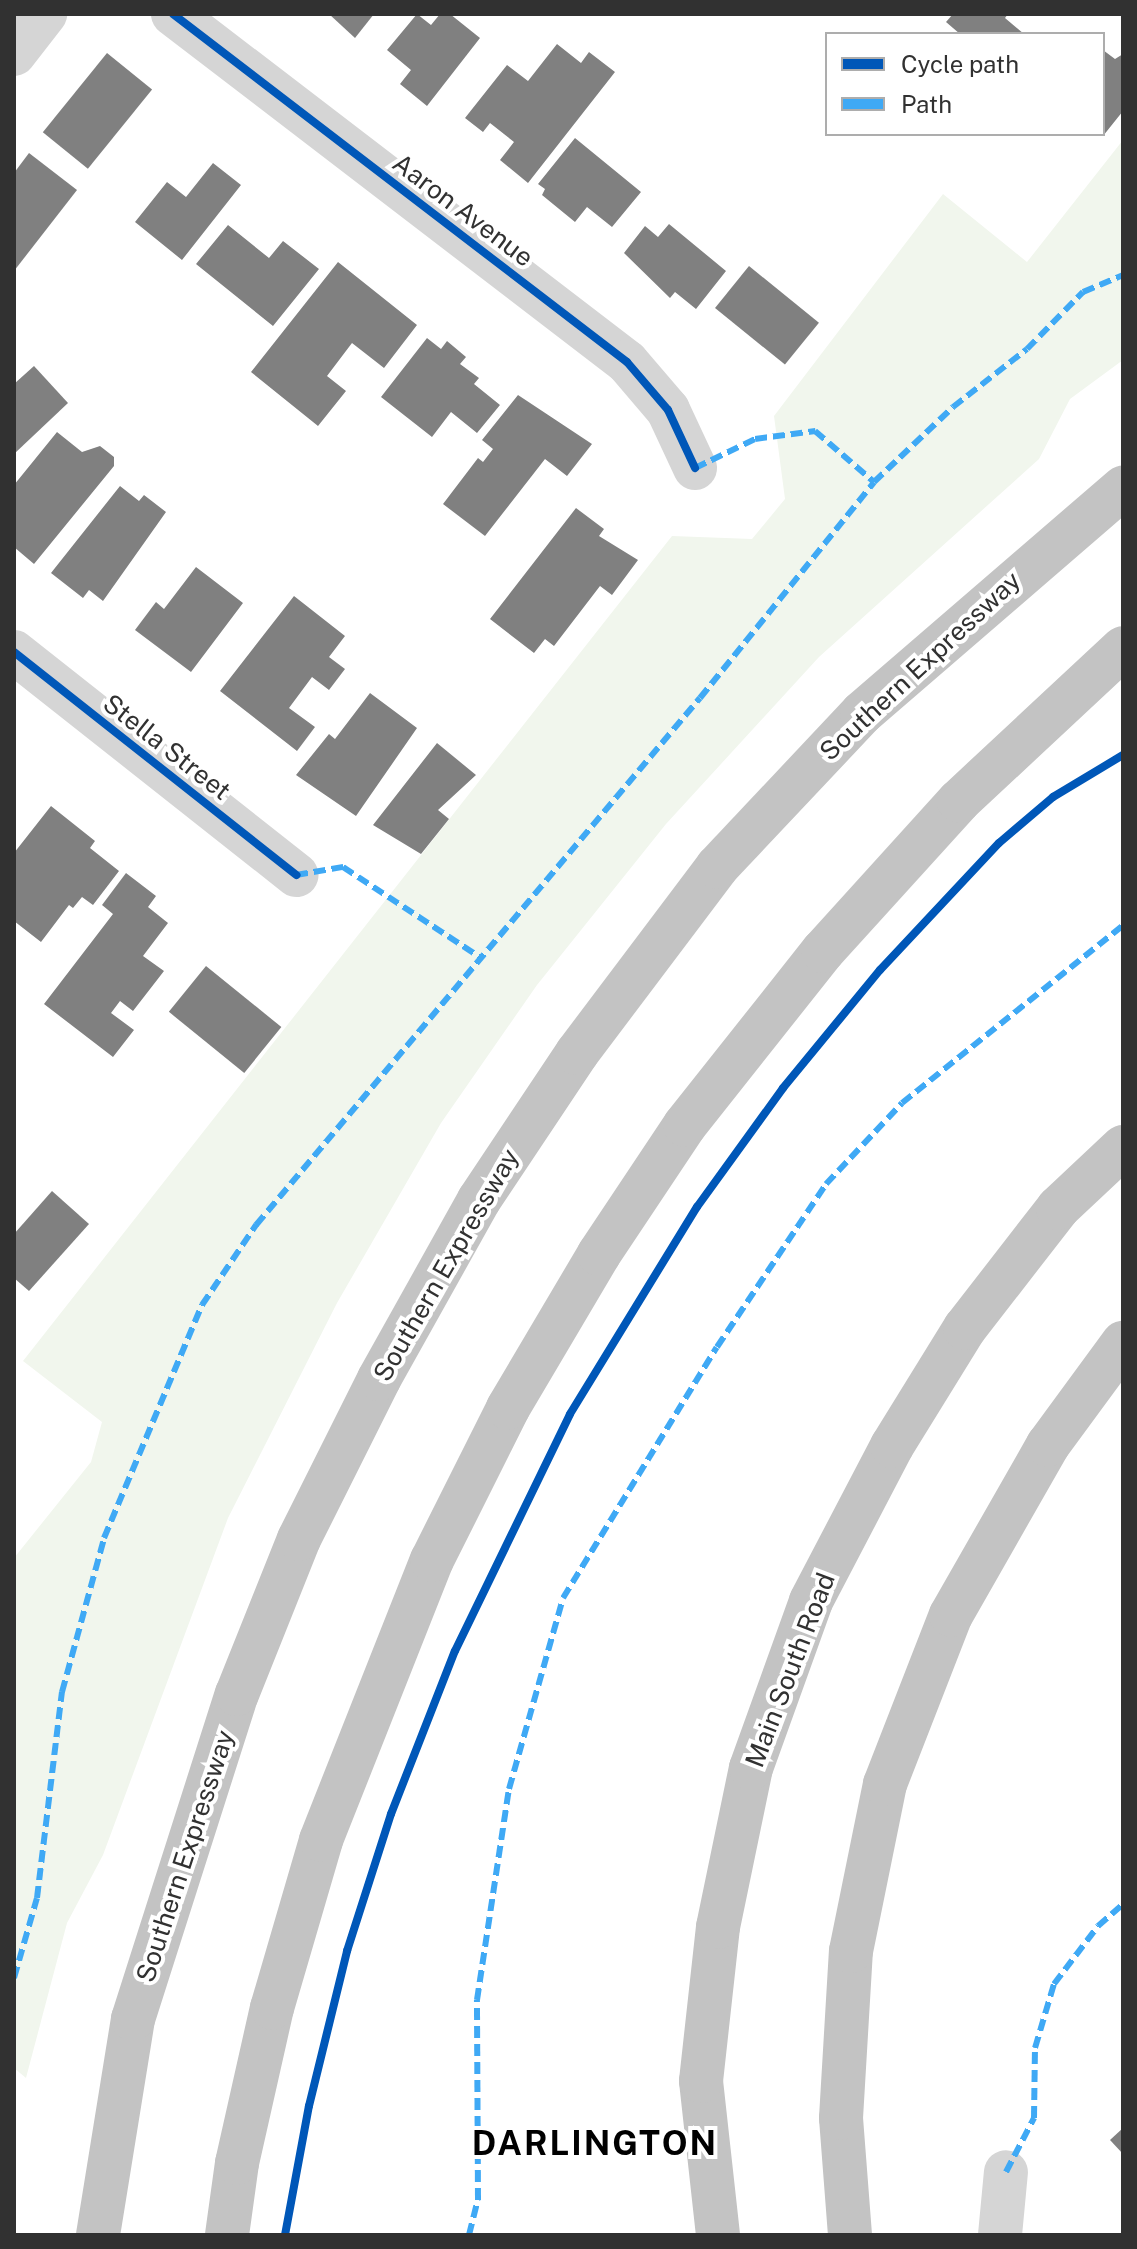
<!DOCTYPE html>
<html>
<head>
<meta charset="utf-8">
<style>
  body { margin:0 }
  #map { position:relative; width:1137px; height:2249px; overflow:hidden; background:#fff; font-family:"Public Sans",sans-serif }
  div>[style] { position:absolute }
  .green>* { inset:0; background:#f1f6ed }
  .building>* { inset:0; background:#808080; transform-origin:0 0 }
  .minor>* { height:44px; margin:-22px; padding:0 22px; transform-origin:22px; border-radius:22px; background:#d5d5d5 }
  .highway>* { height:44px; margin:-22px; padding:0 22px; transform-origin:22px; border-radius:22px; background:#c3c3c3 }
  .quiet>* { height:6px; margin-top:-3px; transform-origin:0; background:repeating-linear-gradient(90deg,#3fa9f5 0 12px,transparent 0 18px) }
  .cycleway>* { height:8px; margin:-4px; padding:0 4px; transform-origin:4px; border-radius:4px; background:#0057b8 }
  span { translate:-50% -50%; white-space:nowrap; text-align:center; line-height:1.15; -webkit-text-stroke:8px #fff; paint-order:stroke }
  .street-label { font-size:26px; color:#313131 }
  .district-label { font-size:34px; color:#000; font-weight:700; letter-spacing:2px }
  .frame { position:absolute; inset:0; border:16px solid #313131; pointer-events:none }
  .legend { position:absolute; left:825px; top:32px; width:280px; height:104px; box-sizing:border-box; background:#fff; border:2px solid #adadad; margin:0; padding:10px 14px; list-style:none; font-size:24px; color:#313131 }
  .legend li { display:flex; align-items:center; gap:16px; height:40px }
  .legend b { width:40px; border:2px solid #adadad }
</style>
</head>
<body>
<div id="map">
  <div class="green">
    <i style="clip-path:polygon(1123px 140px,1123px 360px,1070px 399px,1039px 459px,819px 657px,666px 824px,537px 985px,441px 1123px,337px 1303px,228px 1518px,103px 1855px,67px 1923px,26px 2078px,14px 2068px,14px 1558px,91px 1462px,102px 1422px,23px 1361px,672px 536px,752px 539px,785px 499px,774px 416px,943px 194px,1027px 262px)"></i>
  </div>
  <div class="building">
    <i style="clip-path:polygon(329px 14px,374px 14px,355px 38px)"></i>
    <i style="clip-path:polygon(417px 14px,431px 25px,440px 14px,450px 14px,480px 38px,427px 106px,400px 84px,411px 70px,387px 50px)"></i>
    <i style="clip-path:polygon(953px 14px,1008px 14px,1005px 18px,1024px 34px,960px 34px,946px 22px)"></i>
    <i style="clip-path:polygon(557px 44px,581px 63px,589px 52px,615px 72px,528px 183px,500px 160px,514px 142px,490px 123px,483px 132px,465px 118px,507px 65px,528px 81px)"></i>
    <i style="clip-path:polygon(1103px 50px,1115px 59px,1123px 54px,1123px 111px,1103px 136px)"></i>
    <i style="left:107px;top:53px;width:58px;height:102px;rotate:39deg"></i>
    <i style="clip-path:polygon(575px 138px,641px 192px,612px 227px,587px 207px,575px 222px,542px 195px,545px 189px,538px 184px)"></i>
    <i style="clip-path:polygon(29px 153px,77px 190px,14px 271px,14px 173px)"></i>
    <i style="clip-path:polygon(213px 163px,241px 185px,182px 260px,135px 222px,167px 182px,186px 197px)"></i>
    <i style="clip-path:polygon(669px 224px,726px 271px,696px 309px,675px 292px,670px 298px,624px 253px,645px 226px,658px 237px)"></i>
    <i style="clip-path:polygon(228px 225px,269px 258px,283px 241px,319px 269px,273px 326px,196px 264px)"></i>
    <i style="clip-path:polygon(338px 262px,417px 325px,384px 368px,352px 343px,327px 376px,346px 391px,318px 426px,251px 372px)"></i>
    <i style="left:749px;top:266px;width:90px;height:54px;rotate:39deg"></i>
    <i style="clip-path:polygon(427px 338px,441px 349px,447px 341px,466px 357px,460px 364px,479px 378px,474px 384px,500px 405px,477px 433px,451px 412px,432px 437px,381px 397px)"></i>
    <i style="clip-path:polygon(34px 366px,68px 403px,14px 454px,14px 384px)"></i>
    <i style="clip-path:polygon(518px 395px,592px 444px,567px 476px,545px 459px,485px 536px,443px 504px,478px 458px,483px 462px,493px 449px,482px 440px)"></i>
    <i style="clip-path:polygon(57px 432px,82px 452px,100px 446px,114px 457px,114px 466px,34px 564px,14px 547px,14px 485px)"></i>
    <i style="clip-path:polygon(120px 486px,139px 501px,144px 495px,166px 512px,103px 601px,89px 590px,83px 598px,51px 573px)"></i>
    <i style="clip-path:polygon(576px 508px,604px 529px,599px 536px,638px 560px,612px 595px,600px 586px,554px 646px,545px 639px,534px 653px,490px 619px)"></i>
    <i style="clip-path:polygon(196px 567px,243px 603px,191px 672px,135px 630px,156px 602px,164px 609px)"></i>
    <i style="clip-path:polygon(294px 596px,345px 636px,329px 657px,345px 669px,329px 690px,312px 677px,289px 708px,315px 727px,297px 751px,220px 691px)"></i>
    <i style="clip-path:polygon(370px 693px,417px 728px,356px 816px,296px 775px,329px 734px,335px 739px)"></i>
    <i style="clip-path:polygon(437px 743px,476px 775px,438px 810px,449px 819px,421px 854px,373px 825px)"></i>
    <i style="clip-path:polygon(51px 806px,95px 841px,90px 848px,119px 871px,93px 905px,82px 897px,73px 908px,69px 905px,41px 942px,14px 921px,14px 853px)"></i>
    <i style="clip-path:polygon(126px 873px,156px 896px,148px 907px,168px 923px,143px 956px,164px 971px,133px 1011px,120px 1001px,111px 1013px,134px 1030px,113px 1057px,44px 1004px,113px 914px,102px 905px)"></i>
    <i style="left:206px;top:966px;width:97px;height:59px;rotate:39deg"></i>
    <i style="clip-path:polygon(52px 1191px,89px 1224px,29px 1291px,14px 1278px,14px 1234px)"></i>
    <i style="clip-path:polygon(1123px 2128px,1123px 2154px,1110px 2140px)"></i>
  </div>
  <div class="minor">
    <i style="left:173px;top:14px;width:572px;rotate:37.47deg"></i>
    <i style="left:627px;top:362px;width:63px;rotate:49.5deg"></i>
    <i style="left:668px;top:410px;width:64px;rotate:65deg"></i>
    <i style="left:14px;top:54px;width:51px;rotate:-52.2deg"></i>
    <i style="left:14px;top:652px;width:360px;rotate:38.3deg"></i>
    <i style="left:1000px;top:2235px;width:63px;rotate:-84.6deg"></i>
  </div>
  <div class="highway">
    <i style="left:98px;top:2235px;width:219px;rotate:-80.8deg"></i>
    <i style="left:133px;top:2019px;width:341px;rotate:-72.3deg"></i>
    <i style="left:237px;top:1694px;width:167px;rotate:-68.2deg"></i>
    <i style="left:299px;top:1539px;width:179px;rotate:-63.4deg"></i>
    <i style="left:379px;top:1379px;width:205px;rotate:-60.8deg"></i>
    <i style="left:479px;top:1200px;width:177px;rotate:-56.3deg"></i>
    <i style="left:577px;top:1053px;width:233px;rotate:-53deg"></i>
    <i style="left:717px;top:867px;width:212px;rotate:-46.7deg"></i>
    <i style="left:862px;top:713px;width:345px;rotate:-40.8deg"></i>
    <i style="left:227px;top:2235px;width:73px;rotate:-82.1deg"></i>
    <i style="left:237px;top:2163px;width:159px;rotate:-77.3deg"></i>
    <i style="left:272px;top:2008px;width:175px;rotate:-73.7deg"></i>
    <i style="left:321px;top:1840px;width:301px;rotate:-68.4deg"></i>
    <i style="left:432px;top:1560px;width:170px;rotate:-63.4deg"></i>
    <i style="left:508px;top:1408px;width:179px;rotate:-59.4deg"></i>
    <i style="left:599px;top:1254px;width:155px;rotate:-56.3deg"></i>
    <i style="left:685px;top:1125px;width:222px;rotate:-51.6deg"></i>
    <i style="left:823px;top:951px;width:202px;rotate:-47.8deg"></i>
    <i style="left:959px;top:801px;width:224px;rotate:-43deg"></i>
    <i style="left:718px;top:2235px;width:155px;rotate:-96.3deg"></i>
    <i style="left:701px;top:2081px;width:155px;rotate:-83.7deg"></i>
    <i style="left:718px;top:1927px;width:162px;rotate:-78.3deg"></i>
    <i style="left:751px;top:1768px;width:177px;rotate:-70.2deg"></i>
    <i style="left:811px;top:1601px;width:175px;rotate:-62.4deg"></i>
    <i style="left:892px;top:1446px;width:139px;rotate:-58.3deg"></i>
    <i style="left:965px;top:1328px;width:152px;rotate:-52.2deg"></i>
    <i style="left:1058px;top:1208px;width:89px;rotate:-43.2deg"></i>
    <i style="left:850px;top:2235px;width:117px;rotate:-94.4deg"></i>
    <i style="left:841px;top:2118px;width:167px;rotate:-86.6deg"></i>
    <i style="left:851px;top:1951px;width:170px;rotate:-78.5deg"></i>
    <i style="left:885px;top:1784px;width:181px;rotate:-68.7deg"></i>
    <i style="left:951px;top:1615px;width:196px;rotate:-60.3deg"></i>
    <i style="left:1048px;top:1445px;width:127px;rotate:-53.7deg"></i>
  </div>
  <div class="quiet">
    <i style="left:695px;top:468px;width:67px;rotate:-25.8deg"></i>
    <i style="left:755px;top:439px;width:61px;rotate:-7.6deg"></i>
    <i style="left:815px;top:431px;width:78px;rotate:40.8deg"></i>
    <i style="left:296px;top:875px;width:48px;rotate:-9.7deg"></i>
    <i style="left:343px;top:867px;width:165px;rotate:33.4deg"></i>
    <i style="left:14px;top:1978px;width:83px;rotate:-74deg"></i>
    <i style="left:37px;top:1898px;width:208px;rotate:-83.1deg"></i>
    <i style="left:62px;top:1692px;width:160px;rotate:-74.7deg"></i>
    <i style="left:104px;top:1538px;width:253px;rotate:-67.2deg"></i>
    <i style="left:202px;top:1305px;width:97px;rotate:-56deg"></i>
    <i style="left:256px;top:1225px;width:689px;rotate:-49.89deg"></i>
    <i style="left:700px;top:698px;width:277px;rotate:-51.1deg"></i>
    <i style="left:874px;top:482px;width:109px;rotate:-43.5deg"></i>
    <i style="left:953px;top:407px;width:94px;rotate:-38.1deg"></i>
    <i style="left:1027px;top:349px;width:80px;rotate:-45.5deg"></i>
    <i style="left:1083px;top:292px;width:43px;rotate:-23deg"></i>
    <i style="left:1006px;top:2172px;width:61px;rotate:-62.6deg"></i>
    <i style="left:1034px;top:2118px;width:70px;rotate:-89.2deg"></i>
    <i style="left:1035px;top:2048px;width:67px;rotate:-73.5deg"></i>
    <i style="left:1054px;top:1984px;width:73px;rotate:-52.8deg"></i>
    <i style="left:1098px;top:1926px;width:33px;rotate:-41deg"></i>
    <i style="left:469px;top:2235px;width:36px;rotate:-76deg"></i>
    <i style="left:478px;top:2200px;width:200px;rotate:-90.3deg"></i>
    <i style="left:477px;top:2000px;width:213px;rotate:-81.4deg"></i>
    <i style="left:509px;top:1789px;width:198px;rotate:-74.2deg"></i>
    <i style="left:563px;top:1598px;width:294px;rotate:-58.5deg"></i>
    <i style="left:717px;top:1347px;width:196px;rotate:-56.2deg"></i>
    <i style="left:826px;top:1184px;width:111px;rotate:-46.8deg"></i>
    <i style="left:902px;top:1103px;width:284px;rotate:-38.8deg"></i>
  </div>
  <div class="cycleway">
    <i style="left:173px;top:14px;width:572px;rotate:37.47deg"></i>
    <i style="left:627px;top:362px;width:63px;rotate:49.5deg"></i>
    <i style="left:668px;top:410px;width:64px;rotate:65deg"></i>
    <i style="left:14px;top:652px;width:360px;rotate:38.3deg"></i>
    <i style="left:285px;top:2235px;width:131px;rotate:-79.5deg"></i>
    <i style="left:309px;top:2106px;width:160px;rotate:-76.2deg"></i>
    <i style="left:347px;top:1951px;width:144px;rotate:-72.2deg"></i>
    <i style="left:391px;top:1814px;width:175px;rotate:-68.6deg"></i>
    <i style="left:455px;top:1651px;width:263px;rotate:-64.1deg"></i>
    <i style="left:570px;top:1414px;width:243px;rotate:-58.5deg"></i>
    <i style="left:697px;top:1207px;width:147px;rotate:-54.1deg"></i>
    <i style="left:783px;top:1088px;width:153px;rotate:-50.6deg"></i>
    <i style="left:880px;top:970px;width:174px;rotate:-46.9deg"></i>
    <i style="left:999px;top:843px;width:71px;rotate:-40.4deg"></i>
    <i style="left:1053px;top:797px;width:82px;rotate:-31deg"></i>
  </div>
  <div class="street-label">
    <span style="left:463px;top:210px;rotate:37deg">Aaron Avenue</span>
    <span style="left:920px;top:666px;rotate:-43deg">Southern Expressway</span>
    <span style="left:167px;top:747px;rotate:38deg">Stella Street</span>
    <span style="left:446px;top:1265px;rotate:-60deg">Southern Expressway</span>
    <span style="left:790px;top:1670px;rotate:-69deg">Main South Road</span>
    <span style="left:185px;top:1856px;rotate:-72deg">Southern Expressway</span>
  </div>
  <div class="district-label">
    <span style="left:595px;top:2144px">DARLINGTON</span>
  </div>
  <div class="frame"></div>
  <ul class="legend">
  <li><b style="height:10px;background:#0057b8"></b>Cycle path</li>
  <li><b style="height:10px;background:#3fa9f5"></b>Path</li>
  </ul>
</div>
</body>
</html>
